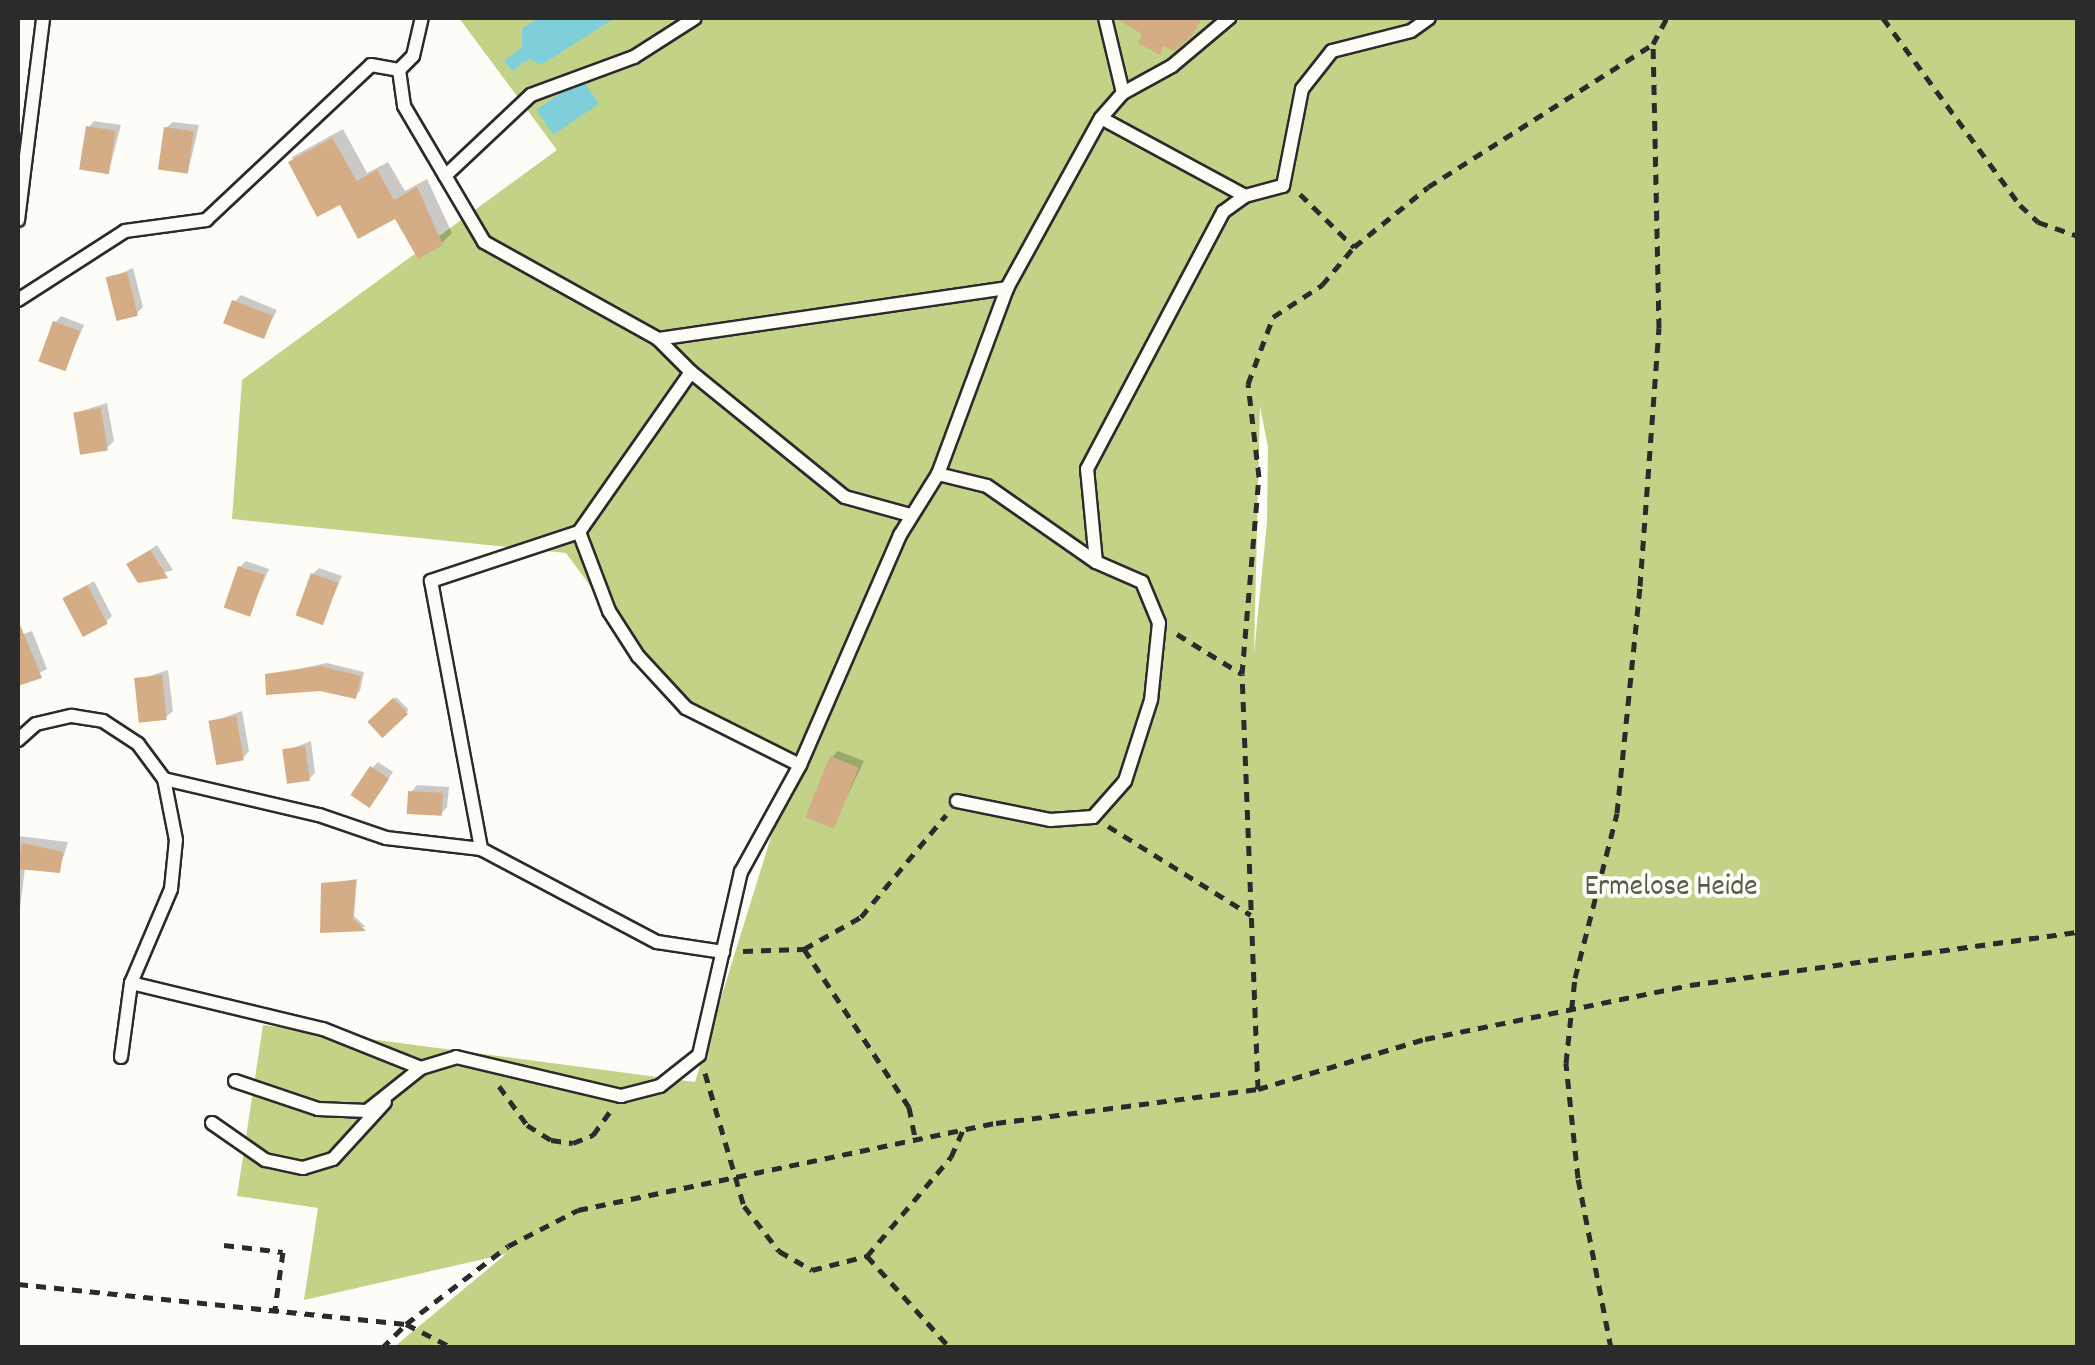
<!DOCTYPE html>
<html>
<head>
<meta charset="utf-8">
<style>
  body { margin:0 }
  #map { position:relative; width:2095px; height:1365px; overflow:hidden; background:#fdfcf7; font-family:Dekko,sans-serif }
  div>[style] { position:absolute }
  .green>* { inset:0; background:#c2d388 }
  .water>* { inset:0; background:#7ecfd9; transform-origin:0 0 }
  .shadow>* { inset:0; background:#0003; transform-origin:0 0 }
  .building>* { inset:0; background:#d4ad86; transform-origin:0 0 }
  .path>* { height:5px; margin-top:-2.5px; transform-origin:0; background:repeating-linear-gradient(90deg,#2b2b2b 0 10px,transparent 0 18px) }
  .roads { filter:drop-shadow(2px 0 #2b2b2b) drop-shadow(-2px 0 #2b2b2b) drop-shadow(0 2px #2b2b2b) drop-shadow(0 -2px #2b2b2b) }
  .service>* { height:12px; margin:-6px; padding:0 6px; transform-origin:6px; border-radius:6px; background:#fdfcf7 }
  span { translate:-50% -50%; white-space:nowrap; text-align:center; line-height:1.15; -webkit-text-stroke:8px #fdfcf7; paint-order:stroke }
  .park-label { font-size:30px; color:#585d47 }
  .frame { position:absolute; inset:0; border:20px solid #2b2b2b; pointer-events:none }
</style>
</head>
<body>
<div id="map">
  <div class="green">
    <i style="clip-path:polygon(evenodd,459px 18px,2077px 18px,2077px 1347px,394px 1347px,506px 1254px,304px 1300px,318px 1208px,237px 1196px,263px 1025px,695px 1082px,792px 769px,679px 706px,566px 553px,232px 519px,242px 380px,557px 150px,459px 18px,1260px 407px,1268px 447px,1267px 522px,1254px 653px,1260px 407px)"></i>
  </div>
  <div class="water">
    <i style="clip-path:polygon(537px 18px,615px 18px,541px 65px,529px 59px,512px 71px,504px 61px,522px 47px,522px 29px)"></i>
    <i style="left:582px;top:79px;width:30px;height:55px;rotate:56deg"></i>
  </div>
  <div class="shadow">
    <i style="clip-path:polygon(94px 121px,121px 125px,109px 171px,88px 128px)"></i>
    <i style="clip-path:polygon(173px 122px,199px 125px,188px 172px,166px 128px)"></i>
    <i style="clip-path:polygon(343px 129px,367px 173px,388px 162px,405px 191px,427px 179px,452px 233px,442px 243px,396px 215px,341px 202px,319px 214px,292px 157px)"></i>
    <i style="clip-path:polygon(133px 268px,143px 307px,137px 313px,109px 279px)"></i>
    <i style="clip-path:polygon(241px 295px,277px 310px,263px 337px,235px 301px)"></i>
    <i style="clip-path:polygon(61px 316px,84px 325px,65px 368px,55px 323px)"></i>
    <i style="clip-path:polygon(107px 403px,114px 441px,107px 448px,75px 413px)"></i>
    <i style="clip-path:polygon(157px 545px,173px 570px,139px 580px,129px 564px)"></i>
    <i style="clip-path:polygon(246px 561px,269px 569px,249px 615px,240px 567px)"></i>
    <i style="clip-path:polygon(319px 568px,342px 576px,322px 622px,313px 574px)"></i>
    <i style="clip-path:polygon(94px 581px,112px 616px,106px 622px,65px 599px)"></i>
    <i style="clip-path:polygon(32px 631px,47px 669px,18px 684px,18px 636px)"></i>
    <i style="clip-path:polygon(327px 663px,364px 672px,360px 691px,355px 696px,268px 675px)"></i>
    <i style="clip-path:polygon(168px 670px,173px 711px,166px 717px,137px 680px)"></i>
    <i style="left:396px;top:697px;width:18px;height:35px;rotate:45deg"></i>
    <i style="clip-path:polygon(242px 711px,249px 751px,243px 758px,211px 722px)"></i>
    <i style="clip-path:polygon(311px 741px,315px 773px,309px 779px,285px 751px)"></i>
    <i style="clip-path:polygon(838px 751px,864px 761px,833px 826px,832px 757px)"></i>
    <i style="clip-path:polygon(378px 762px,393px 772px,374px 800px,372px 768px)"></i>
    <i style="clip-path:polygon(417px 785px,449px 787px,447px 807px,441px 814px,411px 792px)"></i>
    <i style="clip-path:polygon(18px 836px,68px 842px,59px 871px,25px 868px,18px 925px)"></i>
    <i style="clip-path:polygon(357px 879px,354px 916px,366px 927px,323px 931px,323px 884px)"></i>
  </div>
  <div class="building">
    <i style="clip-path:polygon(1115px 18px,1202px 18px,1192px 36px,1174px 51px,1164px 46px,1160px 55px,1138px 43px,1142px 34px)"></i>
    <i style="left:86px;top:126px;width:30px;height:44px;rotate:9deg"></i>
    <i style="left:164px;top:127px;width:30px;height:43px;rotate:8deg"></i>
    <i style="clip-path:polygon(332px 138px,357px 181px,377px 170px,394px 200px,417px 187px,443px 245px,418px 259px,395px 219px,358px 239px,340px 205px,317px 217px,288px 162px)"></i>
    <i style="left:127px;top:272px;width:45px;height:22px;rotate:76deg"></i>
    <i style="left:232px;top:300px;width:44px;height:25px;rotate:21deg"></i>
    <i style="left:53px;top:321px;width:29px;height:43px;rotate:20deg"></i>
    <i style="left:101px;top:408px;width:43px;height:28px;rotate:81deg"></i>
    <i style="clip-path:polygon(150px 550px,168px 578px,138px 583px,126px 564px)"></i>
    <i style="left:238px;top:566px;width:28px;height:44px;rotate:19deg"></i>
    <i style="left:311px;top:573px;width:29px;height:45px;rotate:20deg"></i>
    <i style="left:87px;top:585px;width:44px;height:28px;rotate:62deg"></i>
    <i style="clip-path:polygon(18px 620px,42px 678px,18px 686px)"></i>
    <i style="clip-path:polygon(321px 666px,361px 676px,356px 699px,320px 691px,266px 695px,265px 674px)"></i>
    <i style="left:162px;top:675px;width:45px;height:28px;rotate:84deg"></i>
    <i style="left:393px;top:698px;width:22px;height:35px;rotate:47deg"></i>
    <i style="left:236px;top:716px;width:45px;height:28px;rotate:80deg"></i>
    <i style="left:305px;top:746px;width:35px;height:23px;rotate:82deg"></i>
    <i style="left:830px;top:756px;width:31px;height:66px;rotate:22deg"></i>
    <i style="left:370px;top:766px;width:23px;height:35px;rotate:34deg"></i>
    <i style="left:408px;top:791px;width:35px;height:23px;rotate:3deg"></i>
    <i style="clip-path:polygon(22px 843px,63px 852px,60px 873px,18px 869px)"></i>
    <i style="clip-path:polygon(356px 880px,353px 919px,366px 931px,320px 933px,321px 883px)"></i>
  </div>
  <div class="path">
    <i style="left:1883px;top:18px;width:232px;rotate:53.8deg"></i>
    <i style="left:2020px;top:205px;width:25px;rotate:43deg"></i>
    <i style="left:2038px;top:222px;width:42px;rotate:19.3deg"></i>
    <i style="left:1300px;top:194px;width:76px;rotate:44.5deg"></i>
    <i style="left:1177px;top:634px;width:76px;rotate:31.6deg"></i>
    <i style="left:1108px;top:826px;width:168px;rotate:31.9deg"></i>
    <i style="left:804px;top:949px;width:190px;rotate:56.4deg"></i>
    <i style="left:909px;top:1107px;width:33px;rotate:79deg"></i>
    <i style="left:743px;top:951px;width:61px;rotate:-1.9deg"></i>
    <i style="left:804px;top:949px;width:65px;rotate:-29.3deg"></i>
    <i style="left:861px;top:917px;width:133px;rotate:-50.2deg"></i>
    <i style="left:705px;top:1073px;width:139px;rotate:73.7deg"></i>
    <i style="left:744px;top:1206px;width:57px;rotate:52.1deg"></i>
    <i style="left:779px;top:1251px;width:38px;rotate:30deg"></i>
    <i style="left:812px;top:1270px;width:57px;rotate:-14.3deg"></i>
    <i style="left:867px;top:1256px;width:124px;rotate:47.9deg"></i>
    <i style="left:499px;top:1086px;width:48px;rotate:54.3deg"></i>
    <i style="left:527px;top:1125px;width:28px;rotate:32deg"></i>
    <i style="left:551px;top:1140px;width:22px;rotate:8deg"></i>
    <i style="left:573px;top:1143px;width:22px;rotate:-22deg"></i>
    <i style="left:593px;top:1135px;width:29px;rotate:-54deg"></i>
    <i style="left:1258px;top:1089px;width:174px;rotate:-16.7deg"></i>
    <i style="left:1425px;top:1039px;width:270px;rotate:-11.5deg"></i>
    <i style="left:1690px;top:985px;width:392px;rotate:-7.8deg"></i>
    <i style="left:224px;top:1245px;width:59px;rotate:6.8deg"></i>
    <i style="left:283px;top:1252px;width:58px;rotate:98deg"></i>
    <i style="left:867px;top:1256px;width:130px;rotate:-49.7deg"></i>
    <i style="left:951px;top:1157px;width:30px;rotate:-66deg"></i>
    <i style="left:18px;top:1284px;width:390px;rotate:5.9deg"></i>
    <i style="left:406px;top:1324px;width:128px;rotate:-37.4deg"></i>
    <i style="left:508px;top:1246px;width:79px;rotate:-27.2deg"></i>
    <i style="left:578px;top:1210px;width:427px;rotate:-11.8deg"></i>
    <i style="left:996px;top:1123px;width:264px;rotate:-7.4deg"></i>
    <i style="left:1258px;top:1089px;width:415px;rotate:-92.2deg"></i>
    <i style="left:1242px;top:674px;width:198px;rotate:-85.1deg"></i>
    <i style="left:1259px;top:477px;width:94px;rotate:-96.7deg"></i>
    <i style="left:1248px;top:384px;width:72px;rotate:-69.5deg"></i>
    <i style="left:1273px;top:317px;width:59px;rotate:-33.1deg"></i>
    <i style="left:1322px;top:285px;width:50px;rotate:-49.9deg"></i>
    <i style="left:1354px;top:247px;width:95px;rotate:-39deg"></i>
    <i style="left:1428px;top:187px;width:267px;rotate:-32.4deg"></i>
    <i style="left:382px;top:1348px;width:34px;rotate:-45deg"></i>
    <i style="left:406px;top:1324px;width:53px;rotate:27.1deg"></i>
    <i style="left:1611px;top:1348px;width:173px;rotate:-101deg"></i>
    <i style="left:1578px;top:1178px;width:116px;rotate:-96deg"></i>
    <i style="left:1566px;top:1063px;width:85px;rotate:-84deg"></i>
    <i style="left:1575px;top:978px;width:170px;rotate:-75.7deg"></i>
    <i style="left:1617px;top:813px;width:228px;rotate:-84.2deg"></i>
    <i style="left:1640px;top:586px;width:259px;rotate:-85.8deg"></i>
    <i style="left:1659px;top:328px;width:284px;rotate:-91.2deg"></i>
    <i style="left:1653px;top:44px;width:30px;rotate:-62deg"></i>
  </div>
  <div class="roads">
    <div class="service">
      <i style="left:1105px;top:18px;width:77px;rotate:76.5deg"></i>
      <i style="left:399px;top:70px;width:36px;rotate:82deg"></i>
      <i style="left:404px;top:106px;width:158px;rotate:59.5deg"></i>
      <i style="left:484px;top:242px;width:199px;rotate:29.1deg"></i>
      <i style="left:658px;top:339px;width:47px;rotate:45deg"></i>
      <i style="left:691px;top:372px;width:195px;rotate:125deg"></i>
      <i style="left:579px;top:532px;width:156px;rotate:161.7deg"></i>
      <i style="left:431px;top:581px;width:273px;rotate:79.4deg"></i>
      <i style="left:1101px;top:118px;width:164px;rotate:28.4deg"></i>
      <i style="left:1245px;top:196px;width:39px;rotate:-15deg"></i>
      <i style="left:1283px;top:186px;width:99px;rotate:-78.9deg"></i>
      <i style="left:1302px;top:89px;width:48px;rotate:-51.7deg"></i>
      <i style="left:1332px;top:51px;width:81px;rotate:-14.2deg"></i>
      <i style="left:1411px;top:31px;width:22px;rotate:-36deg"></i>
      <i style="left:445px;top:176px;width:118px;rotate:-43.3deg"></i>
      <i style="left:531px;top:95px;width:110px;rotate:-20.3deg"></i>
      <i style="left:634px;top:57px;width:72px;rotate:-32.6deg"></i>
      <i style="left:18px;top:220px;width:204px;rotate:-82.9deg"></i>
      <i style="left:18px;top:300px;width:127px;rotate:-32.8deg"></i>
      <i style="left:125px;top:231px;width:82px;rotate:-7.7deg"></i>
      <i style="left:206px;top:220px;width:226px;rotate:-43.2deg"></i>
      <i style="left:371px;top:65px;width:28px;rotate:10deg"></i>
      <i style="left:399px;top:70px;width:20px;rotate:-45deg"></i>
      <i style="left:413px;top:56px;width:39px;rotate:-77deg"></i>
      <i style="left:658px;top:339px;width:353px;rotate:-8.3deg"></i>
      <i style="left:691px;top:372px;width:198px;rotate:39.1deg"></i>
      <i style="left:845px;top:497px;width:67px;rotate:15.5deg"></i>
      <i style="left:938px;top:474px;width:50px;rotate:13.8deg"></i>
      <i style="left:987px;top:486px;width:133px;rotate:34.9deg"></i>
      <i style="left:1096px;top:562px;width:50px;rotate:23.5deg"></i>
      <i style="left:1142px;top:582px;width:44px;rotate:67.5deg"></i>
      <i style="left:1159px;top:623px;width:77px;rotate:95.9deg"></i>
      <i style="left:1151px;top:700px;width:85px;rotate:107.8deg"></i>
      <i style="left:1125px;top:781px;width:48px;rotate:131.6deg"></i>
      <i style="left:1093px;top:817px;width:43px;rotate:176deg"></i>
      <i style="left:1050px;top:820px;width:95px;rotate:-168.5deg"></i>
      <i style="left:579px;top:532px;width:85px;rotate:69.2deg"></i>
      <i style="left:609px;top:611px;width:54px;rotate:57.2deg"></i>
      <i style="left:638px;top:656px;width:71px;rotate:47.3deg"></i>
      <i style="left:686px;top:708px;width:127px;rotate:26.6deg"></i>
      <i style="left:1096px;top:562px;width:93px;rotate:-95.5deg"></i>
      <i style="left:1087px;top:469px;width:291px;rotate:-62.1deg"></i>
      <i style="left:1223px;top:212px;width:27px;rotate:-36deg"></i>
      <i style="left:18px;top:740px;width:24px;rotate:-42deg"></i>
      <i style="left:36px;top:724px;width:37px;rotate:-13deg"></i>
      <i style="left:72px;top:716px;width:31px;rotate:9deg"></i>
      <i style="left:103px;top:721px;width:42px;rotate:33.3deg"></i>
      <i style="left:138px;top:744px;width:44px;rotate:53.4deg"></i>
      <i style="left:164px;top:779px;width:159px;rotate:13.1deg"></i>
      <i style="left:319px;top:815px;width:71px;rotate:18.9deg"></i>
      <i style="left:386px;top:838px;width:96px;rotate:6.6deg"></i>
      <i style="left:481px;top:849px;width:199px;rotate:27.9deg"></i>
      <i style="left:657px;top:942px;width:67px;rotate:8.6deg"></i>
      <i style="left:131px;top:983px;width:197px;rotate:13.5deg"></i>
      <i style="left:323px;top:1029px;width:105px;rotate:21.7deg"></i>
      <i style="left:421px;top:1068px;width:37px;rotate:-17deg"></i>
      <i style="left:456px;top:1057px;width:170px;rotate:13.3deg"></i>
      <i style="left:621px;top:1096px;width:40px;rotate:-14.4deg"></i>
      <i style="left:660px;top:1086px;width:50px;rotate:-38.5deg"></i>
      <i style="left:699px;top:1055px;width:188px;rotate:-77.1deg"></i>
      <i style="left:741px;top:872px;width:122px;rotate:-61.1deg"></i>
      <i style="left:800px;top:765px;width:251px;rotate:-66.5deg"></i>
      <i style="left:900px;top:535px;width:72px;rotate:-58.1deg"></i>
      <i style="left:938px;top:474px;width:198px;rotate:-69.6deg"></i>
      <i style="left:1007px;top:288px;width:194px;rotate:-61.1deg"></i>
      <i style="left:1101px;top:118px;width:33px;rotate:-49deg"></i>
      <i style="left:1123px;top:93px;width:56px;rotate:-28.9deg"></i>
      <i style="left:1172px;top:66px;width:75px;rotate:-40.1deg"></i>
      <i style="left:121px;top:1057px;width:75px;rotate:-82.3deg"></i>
      <i style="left:131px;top:983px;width:102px;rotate:-66.9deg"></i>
      <i style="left:171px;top:889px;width:49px;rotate:-84.2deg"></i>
      <i style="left:176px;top:840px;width:62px;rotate:-101.1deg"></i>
      <i style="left:235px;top:1081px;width:88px;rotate:18.6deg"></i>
      <i style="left:318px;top:1109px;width:49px;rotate:2.3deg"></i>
      <i style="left:367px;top:1111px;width:69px;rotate:-38.5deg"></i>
      <i style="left:212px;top:1123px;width:65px;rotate:34.9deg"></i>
      <i style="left:265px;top:1160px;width:39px;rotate:12deg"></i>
      <i style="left:303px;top:1168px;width:31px;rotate:-17deg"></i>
      <i style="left:333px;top:1159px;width:77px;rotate:-47.6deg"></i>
    </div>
  </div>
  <div class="park-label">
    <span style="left:1671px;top:889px">Ermelose Heide</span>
  </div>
  <div class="frame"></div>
</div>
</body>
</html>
